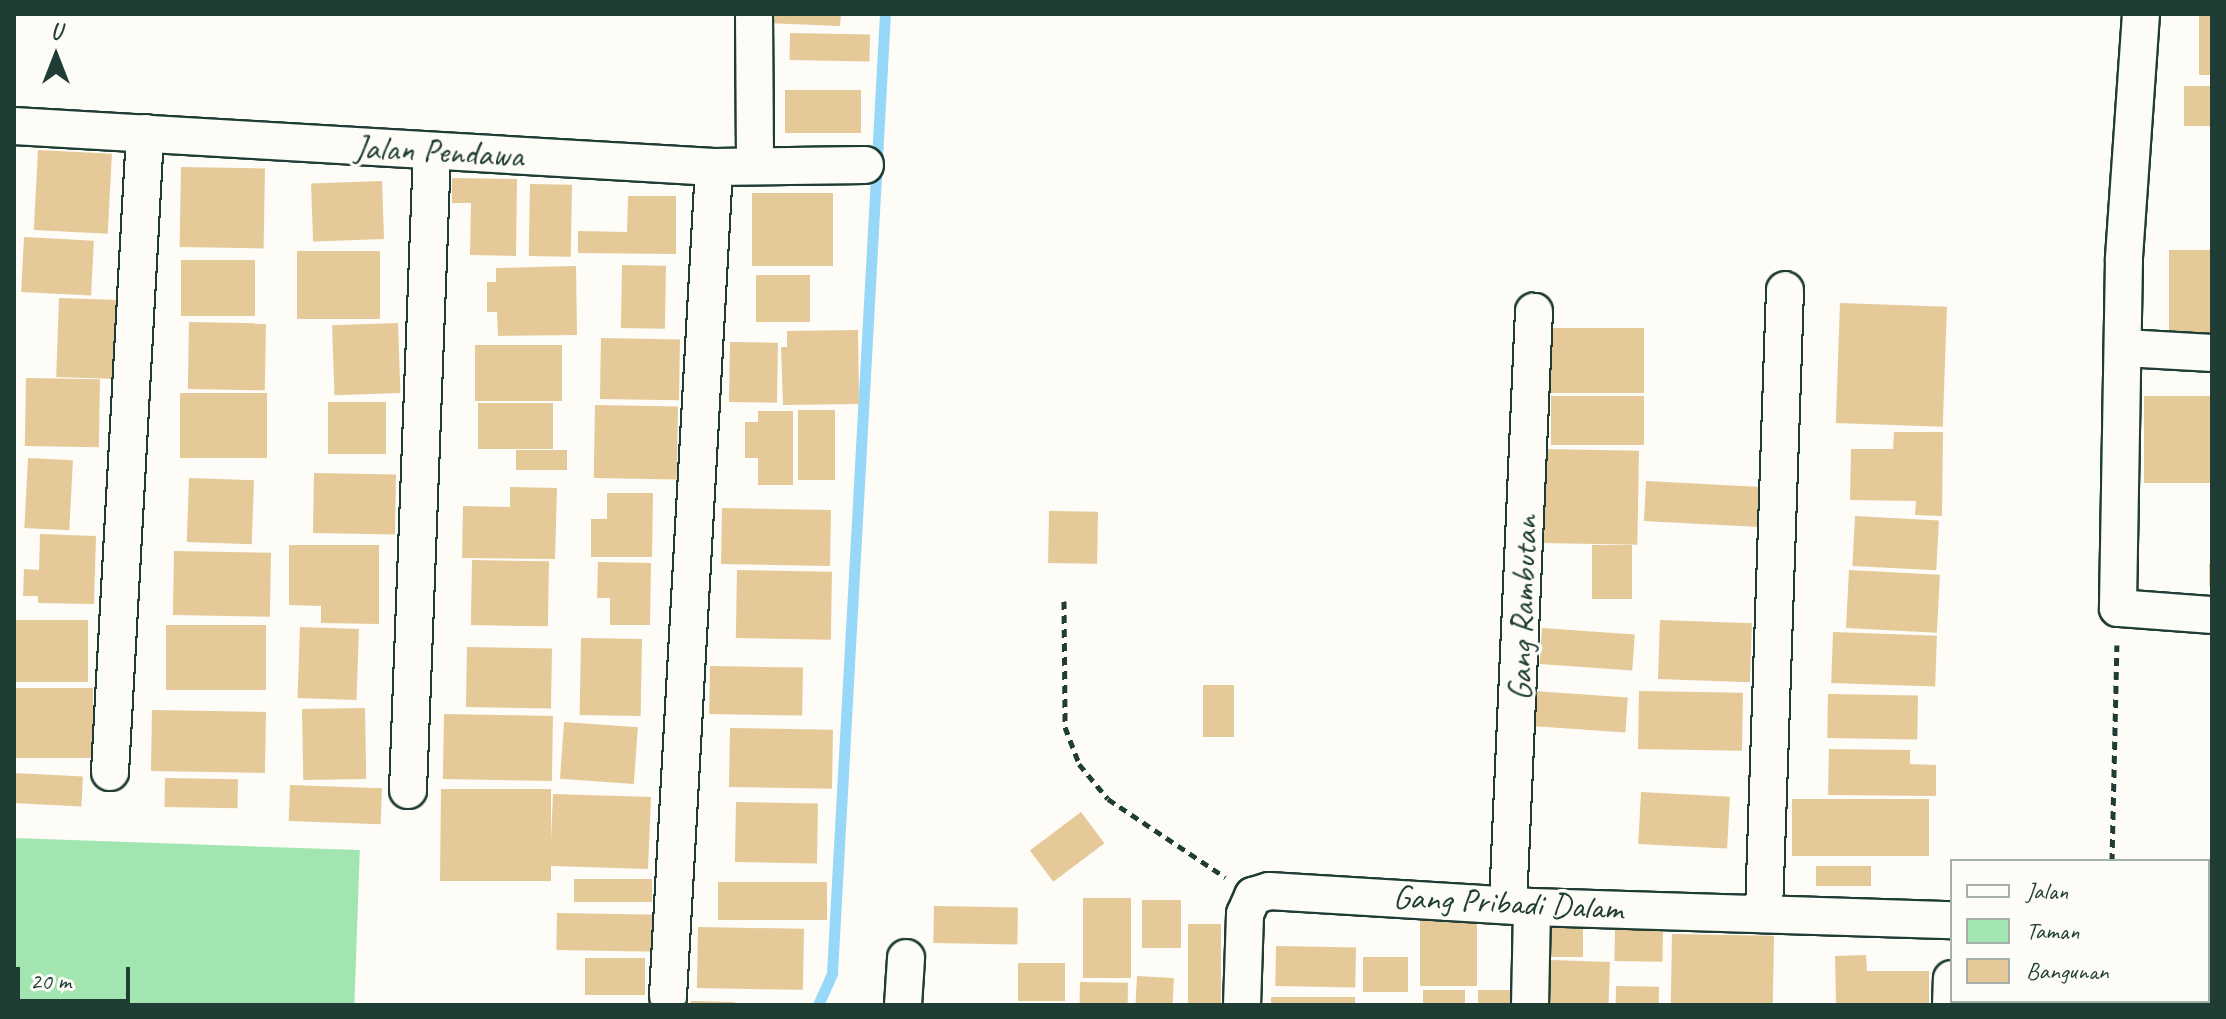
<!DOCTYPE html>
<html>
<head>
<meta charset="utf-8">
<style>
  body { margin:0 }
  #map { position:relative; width:2226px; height:1019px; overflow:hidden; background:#fdfcf7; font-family:Caveat,sans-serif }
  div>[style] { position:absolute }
  .green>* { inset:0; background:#a2e5b0; transform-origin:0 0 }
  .stream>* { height:11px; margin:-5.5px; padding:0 5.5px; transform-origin:5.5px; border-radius:5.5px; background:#97d8f9 }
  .building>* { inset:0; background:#e5c999; transform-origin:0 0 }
  .path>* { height:5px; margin-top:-2.5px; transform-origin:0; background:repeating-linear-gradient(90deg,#1f3d34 0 8px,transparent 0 14px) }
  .roads { filter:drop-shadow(2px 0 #1f3d34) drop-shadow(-2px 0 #1f3d34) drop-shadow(0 2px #1f3d34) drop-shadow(0 -2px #1f3d34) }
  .street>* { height:36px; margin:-18px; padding:0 18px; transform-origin:18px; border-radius:18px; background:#fdfcf7 }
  span { translate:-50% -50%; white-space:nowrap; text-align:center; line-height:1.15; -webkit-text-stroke:7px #fdfcf7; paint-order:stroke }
  .street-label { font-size:34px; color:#1f3d34 }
  .frame { position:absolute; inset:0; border:16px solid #1f3d34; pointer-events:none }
  .legend { position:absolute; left:1950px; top:859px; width:260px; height:144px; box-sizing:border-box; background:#fdfcf7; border:2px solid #a4b0a9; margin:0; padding:10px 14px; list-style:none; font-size:24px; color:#1f3d34 }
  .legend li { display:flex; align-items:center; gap:16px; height:40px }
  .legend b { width:40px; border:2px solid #a4b0a9 }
  .north { position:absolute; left:16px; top:16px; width:80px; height:80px; -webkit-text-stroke:6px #fdfcf7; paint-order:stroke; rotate:0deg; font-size:22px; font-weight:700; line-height:32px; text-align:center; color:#1f3d34 }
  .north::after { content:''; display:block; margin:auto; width:28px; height:36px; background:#1f3d34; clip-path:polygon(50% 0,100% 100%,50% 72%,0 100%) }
  .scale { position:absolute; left:16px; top:967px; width:114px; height:36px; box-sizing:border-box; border:4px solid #1f3d34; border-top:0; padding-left:10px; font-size:24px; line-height:28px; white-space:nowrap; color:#1f3d34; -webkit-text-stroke:6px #fdfcf7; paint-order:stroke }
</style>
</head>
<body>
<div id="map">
  <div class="green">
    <i style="left:14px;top:838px;width:346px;height:167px;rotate:2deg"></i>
  </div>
  <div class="stream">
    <i style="left:818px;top:1005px;width:35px;rotate:-66deg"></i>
    <i style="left:832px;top:973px;width:960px;rotate:-86.84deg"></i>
  </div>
  <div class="building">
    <i style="clip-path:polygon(766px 14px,841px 14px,840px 26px,766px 23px)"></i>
    <i style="left:2199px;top:16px;width:13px;height:59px"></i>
    <i style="left:790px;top:33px;width:80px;height:27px;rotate:1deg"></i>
    <i style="left:2184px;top:86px;width:28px;height:40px"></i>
    <i style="left:861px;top:90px;width:43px;height:76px;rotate:90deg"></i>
    <i style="left:38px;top:150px;width:74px;height:80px;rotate:3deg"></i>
    <i style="left:181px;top:167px;width:84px;height:80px;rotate:1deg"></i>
    <i style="clip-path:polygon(452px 178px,517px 179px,516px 256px,470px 255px,471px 203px,452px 203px)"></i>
    <i style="left:382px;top:181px;width:58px;height:71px;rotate:88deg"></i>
    <i style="left:530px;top:184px;width:42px;height:72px;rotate:1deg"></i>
    <i style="left:833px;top:193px;width:73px;height:81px;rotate:90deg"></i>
    <i style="clip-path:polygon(628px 196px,676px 196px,676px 254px,578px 253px,578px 231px,627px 232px)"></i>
    <i style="left:24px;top:237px;width:70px;height:55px;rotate:3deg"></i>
    <i style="left:2212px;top:250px;width:94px;height:43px;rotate:90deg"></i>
    <i style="left:297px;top:251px;width:83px;height:68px"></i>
    <i style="left:255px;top:260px;width:56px;height:74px;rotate:90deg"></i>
    <i style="left:622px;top:265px;width:44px;height:63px;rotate:1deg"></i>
    <i style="clip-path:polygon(576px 266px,577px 335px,498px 336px,497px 312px,487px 312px,487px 282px,496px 282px,496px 268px)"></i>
    <i style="left:756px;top:275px;width:54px;height:47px"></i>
    <i style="left:59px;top:298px;width:68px;height:79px;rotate:2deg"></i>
    <i style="left:1840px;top:303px;width:107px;height:120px;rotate:2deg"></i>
    <i style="left:189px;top:322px;width:77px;height:67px;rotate:1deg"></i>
    <i style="left:398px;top:323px;width:70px;height:66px;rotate:88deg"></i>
    <i style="left:1551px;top:328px;width:93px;height:65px"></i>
    <i style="clip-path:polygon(858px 330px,859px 404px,783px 405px,781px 347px,787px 347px,787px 331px)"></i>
    <i style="left:601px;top:338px;width:79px;height:61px;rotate:1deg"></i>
    <i style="left:730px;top:342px;width:48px;height:60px;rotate:1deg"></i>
    <i style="left:475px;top:345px;width:87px;height:56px"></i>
    <i style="left:26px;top:378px;width:74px;height:68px;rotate:1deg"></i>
    <i style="left:180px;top:393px;width:87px;height:65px"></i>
    <i style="left:1551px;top:396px;width:93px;height:49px"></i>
    <i style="left:2144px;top:396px;width:68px;height:87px"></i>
    <i style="left:328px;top:402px;width:58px;height:52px"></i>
    <i style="left:478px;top:403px;width:75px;height:46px"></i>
    <i style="left:595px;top:405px;width:83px;height:73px;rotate:1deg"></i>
    <i style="left:798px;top:410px;width:37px;height:70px"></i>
    <i style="clip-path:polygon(758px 411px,793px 411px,793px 485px,758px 485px,758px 458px,745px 458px,745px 422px,758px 422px)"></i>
    <i style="clip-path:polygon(1894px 432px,1943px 432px,1942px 516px,1915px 515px,1916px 501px,1850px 500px,1851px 449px,1893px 449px)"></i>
    <i style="left:1544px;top:449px;width:95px;height:94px;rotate:1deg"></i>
    <i style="left:567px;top:450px;width:20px;height:51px;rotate:90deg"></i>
    <i style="left:28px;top:458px;width:45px;height:70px;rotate:3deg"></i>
    <i style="left:314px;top:473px;width:82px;height:60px;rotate:1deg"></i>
    <i style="left:189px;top:478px;width:65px;height:64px;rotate:2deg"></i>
    <i style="left:1646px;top:481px;width:125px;height:40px;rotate:3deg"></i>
    <i style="clip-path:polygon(510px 487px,557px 488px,555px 559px,462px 558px,463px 506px,510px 507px)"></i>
    <i style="clip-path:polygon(607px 493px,653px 493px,652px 557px,591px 557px,591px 519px,607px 519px)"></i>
    <i style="left:722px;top:508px;width:109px;height:56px;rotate:1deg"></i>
    <i style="left:1049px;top:511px;width:49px;height:52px;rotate:1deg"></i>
    <i style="left:1855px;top:516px;width:84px;height:50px;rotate:3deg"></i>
    <i style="clip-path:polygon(40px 534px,96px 536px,94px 604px,38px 603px,38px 596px,23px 596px,24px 569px,39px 570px)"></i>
    <i style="clip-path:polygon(289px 545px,379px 545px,379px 624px,321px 623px,321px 606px,289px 605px)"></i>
    <i style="left:1592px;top:545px;width:40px;height:54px"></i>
    <i style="left:174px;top:551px;width:97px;height:64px;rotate:1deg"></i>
    <i style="left:472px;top:560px;width:77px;height:65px;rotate:1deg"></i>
    <i style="clip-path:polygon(598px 562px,651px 563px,650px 625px,610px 625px,610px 598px,597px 598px)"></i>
    <i style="left:2209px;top:564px;width:3px;height:22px"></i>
    <i style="left:737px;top:570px;width:95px;height:68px;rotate:1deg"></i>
    <i style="left:1849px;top:570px;width:91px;height:58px;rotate:3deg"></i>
    <i style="left:88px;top:620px;width:62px;height:74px;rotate:90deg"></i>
    <i style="left:1660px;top:620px;width:92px;height:59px;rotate:2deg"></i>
    <i style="left:166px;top:625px;width:100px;height:65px"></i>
    <i style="left:300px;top:627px;width:59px;height:71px;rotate:2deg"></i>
    <i style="left:1542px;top:628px;width:93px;height:36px;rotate:4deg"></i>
    <i style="left:1833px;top:632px;width:104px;height:51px;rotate:2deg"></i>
    <i style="left:581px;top:638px;width:61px;height:77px;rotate:1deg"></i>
    <i style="left:467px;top:647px;width:85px;height:60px;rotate:1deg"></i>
    <i style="left:710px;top:666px;width:93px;height:48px;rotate:1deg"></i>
    <i style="left:1203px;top:685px;width:31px;height:52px"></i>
    <i style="left:93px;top:688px;width:70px;height:79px;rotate:90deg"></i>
    <i style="left:1534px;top:691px;width:94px;height:35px;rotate:4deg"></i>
    <i style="left:1639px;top:691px;width:104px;height:58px;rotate:1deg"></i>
    <i style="left:1828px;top:694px;width:90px;height:44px;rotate:1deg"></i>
    <i style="left:365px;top:708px;width:71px;height:63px;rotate:89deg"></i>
    <i style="left:152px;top:710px;width:114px;height:61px;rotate:1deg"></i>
    <i style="left:444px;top:714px;width:109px;height:65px;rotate:1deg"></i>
    <i style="left:564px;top:722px;width:74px;height:57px;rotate:4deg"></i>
    <i style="left:730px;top:728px;width:103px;height:59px;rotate:1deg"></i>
    <i style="clip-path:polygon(1829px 749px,1910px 750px,1910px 764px,1936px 765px,1936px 796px,1828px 795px)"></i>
    <i style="left:14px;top:773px;width:69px;height:30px;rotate:3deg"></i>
    <i style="left:165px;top:778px;width:73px;height:29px;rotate:1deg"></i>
    <i style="left:290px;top:785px;width:92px;height:36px;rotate:2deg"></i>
    <i style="clip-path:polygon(441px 789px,551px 789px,551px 840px,553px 794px,651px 797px,648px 869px,551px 866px,551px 881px,440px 881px)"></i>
    <i style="left:1641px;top:792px;width:89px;height:52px;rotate:3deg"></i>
    <i style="left:1792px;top:799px;width:137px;height:57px"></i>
    <i style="left:736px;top:802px;width:82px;height:60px;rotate:1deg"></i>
    <i style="left:1081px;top:812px;width:39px;height:64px;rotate:53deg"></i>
    <i style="left:1816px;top:866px;width:55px;height:20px"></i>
    <i style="left:574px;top:879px;width:78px;height:23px"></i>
    <i style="left:827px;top:882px;width:38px;height:109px;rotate:90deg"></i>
    <i style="left:1083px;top:898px;width:48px;height:80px"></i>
    <i style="left:1142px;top:900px;width:39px;height:48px"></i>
    <i style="left:934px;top:906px;width:84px;height:37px;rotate:1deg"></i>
    <i style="left:557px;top:913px;width:103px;height:37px;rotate:1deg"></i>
    <i style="left:1420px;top:920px;width:57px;height:66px"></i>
    <i style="left:1188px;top:924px;width:33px;height:81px"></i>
    <i style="left:1551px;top:924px;width:32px;height:33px"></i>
    <i style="left:698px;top:927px;width:106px;height:61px;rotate:1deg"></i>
    <i style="left:1615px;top:929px;width:48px;height:32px;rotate:1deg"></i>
    <i style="left:1672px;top:934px;width:102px;height:71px;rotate:1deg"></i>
    <i style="left:1276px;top:946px;width:80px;height:40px;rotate:1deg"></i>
    <i style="clip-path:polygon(1866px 955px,1867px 971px,1929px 971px,1929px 1005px,1836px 1005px,1835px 956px)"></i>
    <i style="left:1408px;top:957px;width:35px;height:45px;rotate:90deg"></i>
    <i style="left:585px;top:958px;width:60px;height:37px"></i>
    <i style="left:1551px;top:960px;width:59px;height:43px;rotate:2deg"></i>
    <i style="left:1065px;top:963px;width:38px;height:47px;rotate:90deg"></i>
    <i style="left:1137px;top:976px;width:37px;height:29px;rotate:3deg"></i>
    <i style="left:1080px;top:982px;width:48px;height:23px;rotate:1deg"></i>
    <i style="left:1616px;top:986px;width:43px;height:19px;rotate:1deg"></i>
    <i style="left:1423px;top:990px;width:42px;height:15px"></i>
    <i style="left:1478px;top:990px;width:49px;height:15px"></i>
    <i style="left:1271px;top:997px;width:84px;height:8px"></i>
    <i style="clip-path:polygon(691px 1001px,735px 1002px,735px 1005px,691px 1005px)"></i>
  </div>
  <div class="path">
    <i style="left:1064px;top:601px;width:126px;rotate:89.5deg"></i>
    <i style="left:1065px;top:727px;width:40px;rotate:69deg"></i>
    <i style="left:1079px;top:764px;width:45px;rotate:50.4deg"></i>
    <i style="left:1108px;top:799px;width:141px;rotate:33.7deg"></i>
    <i style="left:2112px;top:861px;width:216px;rotate:-88.7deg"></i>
  </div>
  <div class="roads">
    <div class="street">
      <i style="left:754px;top:14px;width:150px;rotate:89.6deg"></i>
      <i style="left:2141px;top:14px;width:247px;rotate:94deg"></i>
      <i style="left:2124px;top:260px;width:348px;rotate:91deg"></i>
      <i style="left:2118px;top:608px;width:94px;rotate:4.3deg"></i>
      <i style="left:14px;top:126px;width:701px;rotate:3.35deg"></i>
      <i style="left:714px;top:167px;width:151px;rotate:-0.8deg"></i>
      <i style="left:2125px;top:348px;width:87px;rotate:3.3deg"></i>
      <i style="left:110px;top:772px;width:640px;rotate:-86.86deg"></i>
      <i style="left:408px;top:790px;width:639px;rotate:-87.85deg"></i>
      <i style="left:1508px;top:904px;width:593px;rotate:-87.49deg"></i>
      <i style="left:1764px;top:910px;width:620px;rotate:-88.06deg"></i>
      <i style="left:668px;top:996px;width:830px;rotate:-86.82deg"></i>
      <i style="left:903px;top:1005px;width:47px;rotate:-86.3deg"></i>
      <i style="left:1242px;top:1005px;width:91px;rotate:-88.1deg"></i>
      <i style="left:1245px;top:914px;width:20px;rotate:-66deg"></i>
      <i style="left:1253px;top:896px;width:17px;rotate:-17deg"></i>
      <i style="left:1269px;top:891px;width:263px;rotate:3.5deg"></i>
      <i style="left:1532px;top:907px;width:420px;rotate:1.8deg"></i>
      <i style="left:1530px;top:1005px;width:98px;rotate:-88.8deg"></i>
      <i style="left:1951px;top:1005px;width:26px;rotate:-88deg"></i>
    </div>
  </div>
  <div class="street-label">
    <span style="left:439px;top:151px;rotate:3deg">Jalan Pendawa</span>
    <span style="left:1522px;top:608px;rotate:-88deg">Gang Rambutan</span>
    <span style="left:1508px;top:902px;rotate:3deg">Gang Pribadi Dalam</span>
  </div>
  <div class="frame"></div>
  <ul class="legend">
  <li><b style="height:10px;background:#fdfcf7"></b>Jalan</li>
  <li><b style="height:22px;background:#a2e5b0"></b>Taman</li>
  <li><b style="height:22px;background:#e5c999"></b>Bangunan</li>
  </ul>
  <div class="north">U</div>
  <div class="scale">20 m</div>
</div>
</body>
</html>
